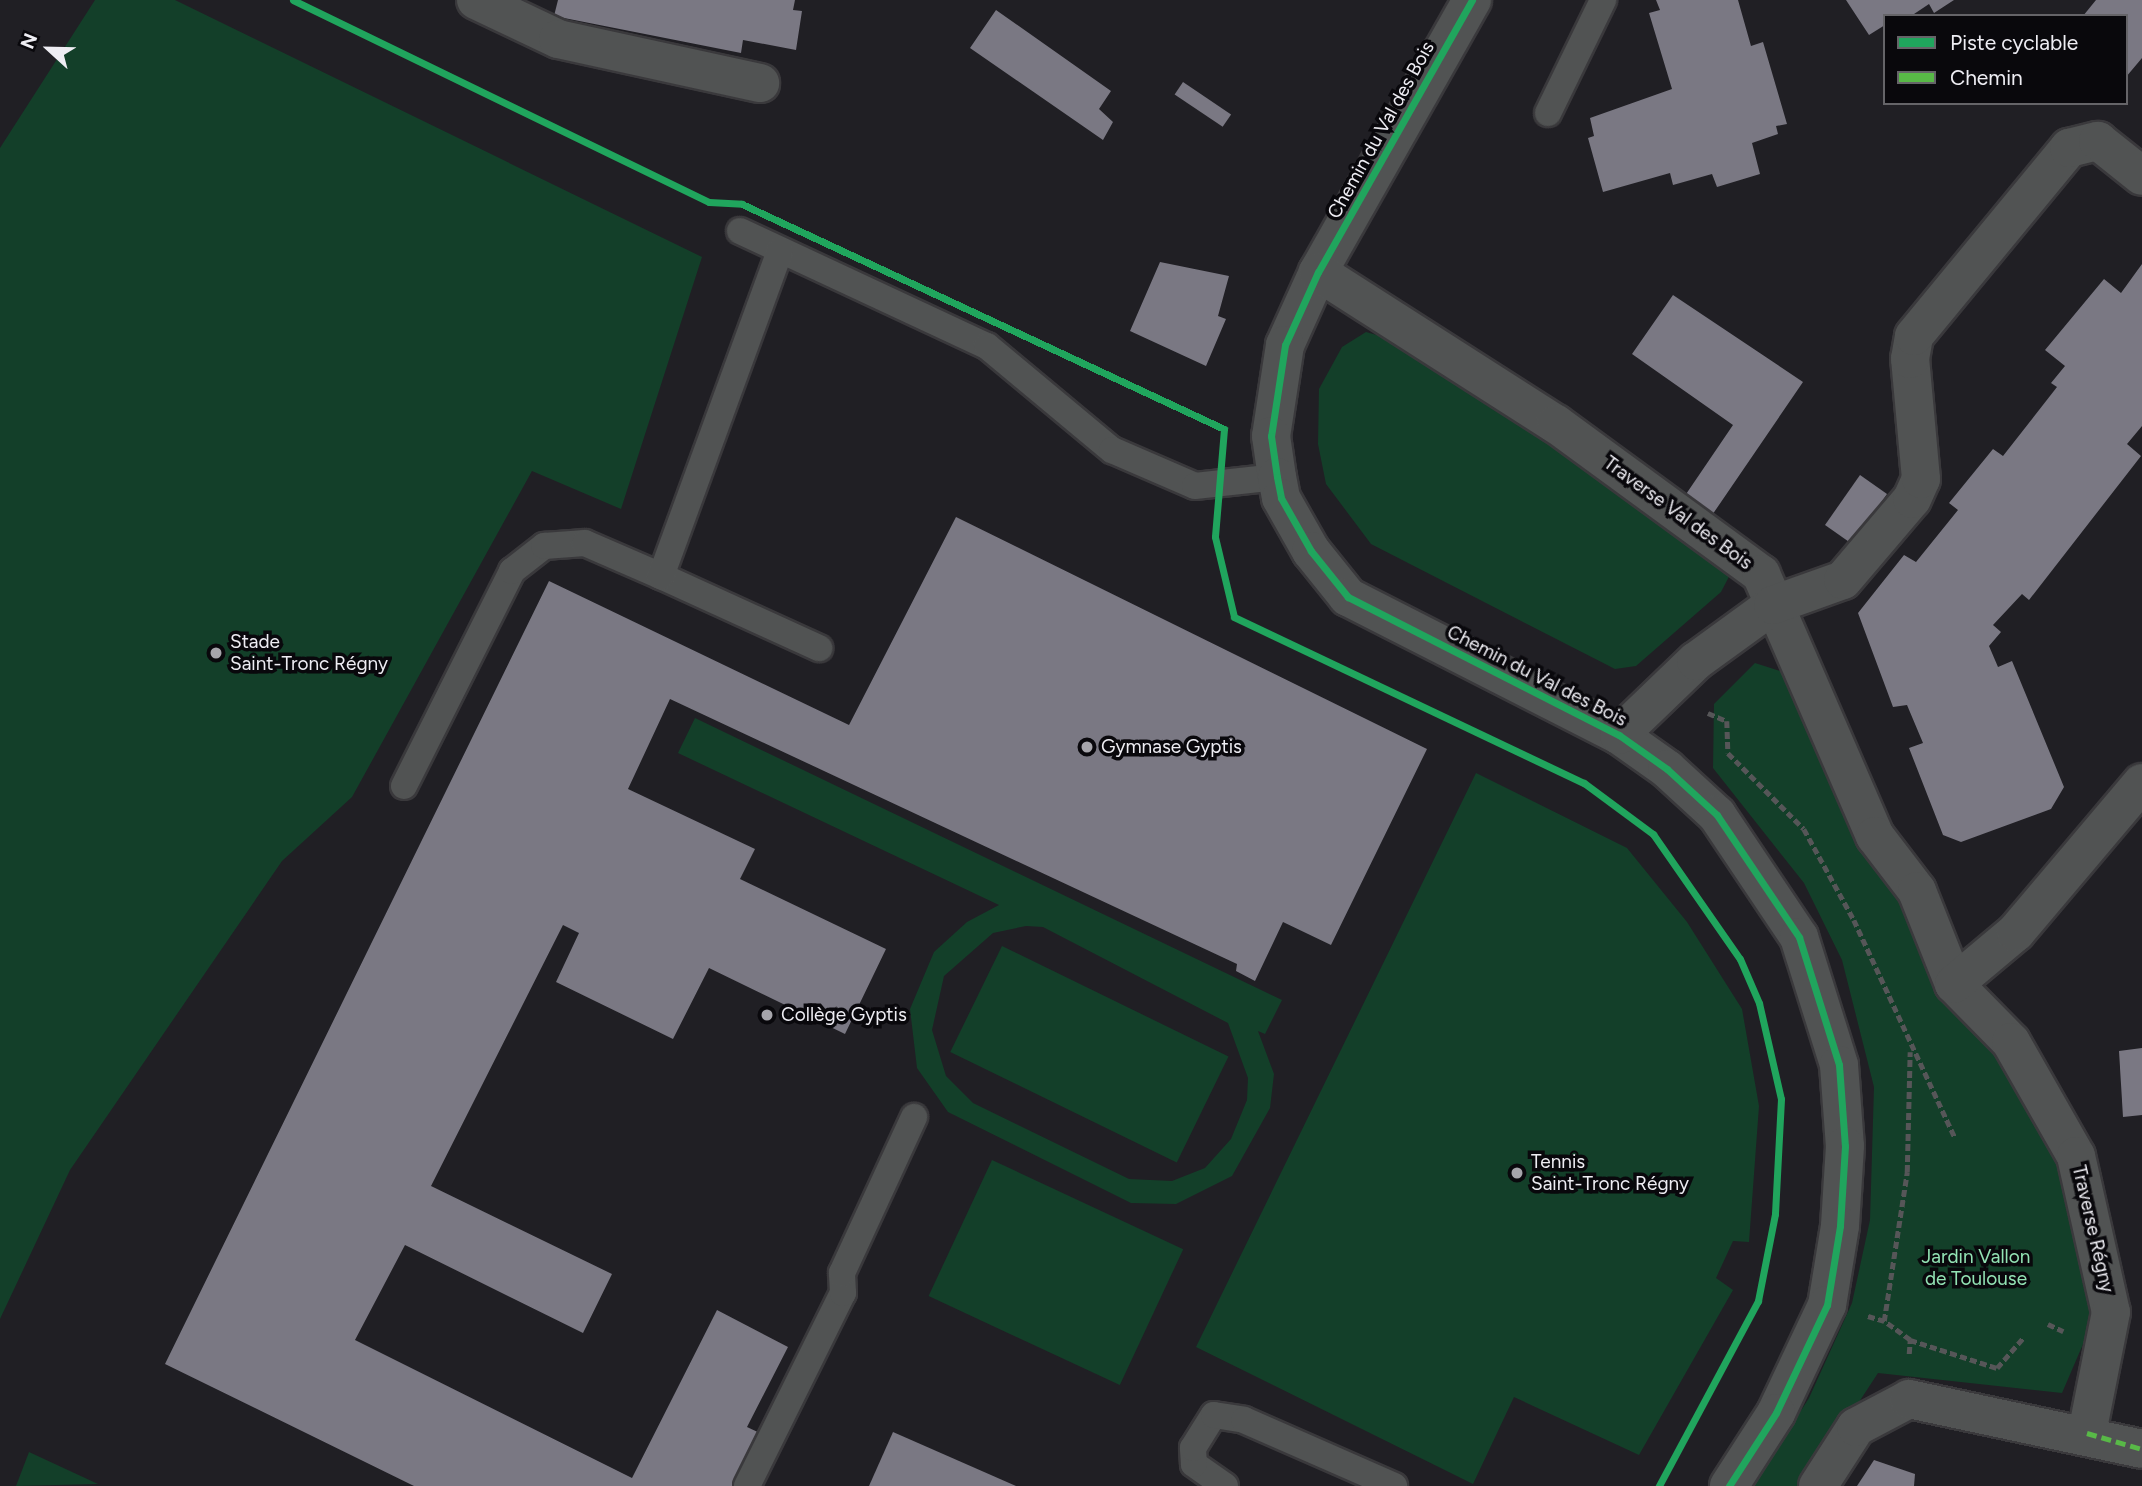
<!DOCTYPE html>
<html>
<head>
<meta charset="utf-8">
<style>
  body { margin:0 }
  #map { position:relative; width:2142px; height:1486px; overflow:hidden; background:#201f24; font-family:Figtree,sans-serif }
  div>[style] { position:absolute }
  .green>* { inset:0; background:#133f29; transform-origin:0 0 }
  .building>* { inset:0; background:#7a7883; transform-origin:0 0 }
  .path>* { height:4.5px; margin-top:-2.25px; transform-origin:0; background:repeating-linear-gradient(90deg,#565658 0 7px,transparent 0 10.5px) }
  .roads { filter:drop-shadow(2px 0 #3a393c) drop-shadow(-2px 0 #3a393c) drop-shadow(0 2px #3a393c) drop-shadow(0 -2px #3a393c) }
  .lane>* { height:26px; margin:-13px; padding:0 13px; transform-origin:13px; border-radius:13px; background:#515353 }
  .street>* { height:38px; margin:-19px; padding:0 19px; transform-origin:19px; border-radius:19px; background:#515353 }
  .quiet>* { height:5px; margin-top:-2.5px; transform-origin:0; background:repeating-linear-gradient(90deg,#58b947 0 10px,transparent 0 15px) }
  .cycleway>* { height:7px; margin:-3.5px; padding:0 3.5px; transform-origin:3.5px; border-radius:3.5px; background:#20a55d }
  .dots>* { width:19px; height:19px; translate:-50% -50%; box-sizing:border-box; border:4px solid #09080c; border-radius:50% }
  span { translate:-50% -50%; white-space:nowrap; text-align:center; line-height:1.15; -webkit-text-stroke:7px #09080c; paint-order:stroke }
  .street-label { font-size:19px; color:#eeedf3 }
  .poi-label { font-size:19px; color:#eeedf3 }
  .left { translate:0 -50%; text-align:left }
  .park-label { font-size:19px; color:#93e3b4 }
  .legend { position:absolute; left:1883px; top:14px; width:245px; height:91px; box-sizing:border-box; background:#09080c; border:2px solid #656468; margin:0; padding:9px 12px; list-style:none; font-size:21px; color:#eeedf3 }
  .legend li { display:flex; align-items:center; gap:14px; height:35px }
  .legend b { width:35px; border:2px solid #656468 }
  .north { position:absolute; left:14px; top:14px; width:70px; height:70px; -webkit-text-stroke:5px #09080c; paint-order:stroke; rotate:292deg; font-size:19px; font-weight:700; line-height:28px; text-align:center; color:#eeedf3 }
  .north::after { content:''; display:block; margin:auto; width:24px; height:32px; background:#eeedf3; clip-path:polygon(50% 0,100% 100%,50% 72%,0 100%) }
</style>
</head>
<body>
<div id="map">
  <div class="green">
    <i style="clip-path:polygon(95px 0,175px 0,702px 257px,621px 509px,532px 471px,352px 797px,282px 861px,70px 1170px,0 1319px,0 148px)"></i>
    <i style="clip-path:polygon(1366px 332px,1419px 347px,1734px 567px,1721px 592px,1636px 666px,1615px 669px,1371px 544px,1326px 484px,1318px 444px,1319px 389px,1342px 347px)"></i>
    <i style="clip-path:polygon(1755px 663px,1793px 675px,1948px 995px,2069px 1154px,2099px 1307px,2062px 1393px,1878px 1373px,1804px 1486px,1753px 1486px,1809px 1398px,1852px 1303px,1870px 1220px,1874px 1087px,1842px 960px,1804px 883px,1713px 768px,1714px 704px)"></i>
    <i style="clip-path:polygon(evenodd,695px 718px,1282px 1000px,1265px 1034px,1258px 1031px,1274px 1074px,1270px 1108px,1232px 1176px,1176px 1204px,1131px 1203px,948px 1112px,917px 1068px,910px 1009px,934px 952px,967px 922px,999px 905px,678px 753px,695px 718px,1026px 926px,1043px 927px,1228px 1023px,1248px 1078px,1247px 1100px,1231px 1139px,1205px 1168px,1172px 1181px,1129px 1179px,973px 1103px,946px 1076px,932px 1030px,944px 976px,993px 933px,1026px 926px)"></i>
    <i style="clip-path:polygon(1476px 773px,1627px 848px,1687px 922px,1742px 1009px,1759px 1106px,1749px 1242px,1733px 1241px,1716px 1278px,1733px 1290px,1639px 1455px,1514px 1397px,1473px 1484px,1196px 1347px)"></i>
    <i style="left:1002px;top:946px;width:252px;height:118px;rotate:26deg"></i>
    <i style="left:992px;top:1160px;width:211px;height:150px;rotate:25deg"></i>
    <i style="clip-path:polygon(29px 1452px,98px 1484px,16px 1486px)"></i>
  </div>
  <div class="building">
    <i style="clip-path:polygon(558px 0,795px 0,793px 10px,802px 11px,796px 50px,743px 40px,741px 53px,554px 16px)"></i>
    <i style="clip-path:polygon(1656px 0,1738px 0,1751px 46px,1763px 42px,1787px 124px,1776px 126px,1778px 134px,1752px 143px,1760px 174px,1717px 187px,1712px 174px,1673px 185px,1670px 173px,1603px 192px,1588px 138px,1594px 136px,1590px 118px,1672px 89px,1649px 13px,1660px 10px)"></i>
    <i style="clip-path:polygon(1846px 0,1954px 0,1934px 13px,1929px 4px,1911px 16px,1885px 16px,1885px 25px,1869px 35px)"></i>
    <i style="clip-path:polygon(2096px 0,2142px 0,2142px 58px,2126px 77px,2126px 16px,2083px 16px)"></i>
    <i style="clip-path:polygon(996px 10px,1111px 91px,1099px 109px,1113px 122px,1103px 140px,970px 48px)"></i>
    <i style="left:1183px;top:82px;width:58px;height:15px;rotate:34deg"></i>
    <i style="clip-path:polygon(1160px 262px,1229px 276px,1218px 316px,1226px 319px,1206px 366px,1130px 331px)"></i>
    <i style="clip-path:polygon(2142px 264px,2142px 426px,2127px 444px,2141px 456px,2029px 600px,2022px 594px,1993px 625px,2001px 632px,1989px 646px,1998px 667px,2012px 661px,2064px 787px,2051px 809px,1961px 842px,1943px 835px,1909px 748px,1923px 743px,1907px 705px,1893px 707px,1858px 613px,1904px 555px,1916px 562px,1958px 510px,1949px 503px,1993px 449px,2003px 456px,2057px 387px,2051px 383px,2065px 366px,2045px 350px,2104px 279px,2121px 293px)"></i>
    <i style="clip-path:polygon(1673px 295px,1803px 382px,1706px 524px,1680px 503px,1733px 425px,1632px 354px)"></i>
    <i style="left:1860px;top:475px;width:33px;height:61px;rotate:35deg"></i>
    <i style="clip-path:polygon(956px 517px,1427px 749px,1331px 945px,1283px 922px,1255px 981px,1236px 971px,1237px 964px,670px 699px,628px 789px,755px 849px,740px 879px,886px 949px,845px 1034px,709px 968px,673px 1039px,556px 982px,579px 933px,563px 925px,431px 1186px,612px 1274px,583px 1333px,405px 1245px,355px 1340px,632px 1478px,717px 1310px,788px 1347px,747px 1427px,762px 1434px,736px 1486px,414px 1486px,165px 1364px,549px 581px,849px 725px)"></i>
    <i style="clip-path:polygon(2142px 1048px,2142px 1115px,2123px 1117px,2119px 1051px)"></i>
    <i style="clip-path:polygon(893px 1432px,1016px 1486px,869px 1486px)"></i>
    <i style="clip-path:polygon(1874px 1460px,1915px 1474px,1914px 1486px,1857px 1486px)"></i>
  </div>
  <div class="path">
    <i style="left:1708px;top:713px;width:21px;rotate:23deg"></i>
    <i style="left:1727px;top:721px;width:32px;rotate:88deg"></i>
    <i style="left:1728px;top:753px;width:107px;rotate:45deg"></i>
    <i style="left:1804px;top:829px;width:104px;rotate:61.2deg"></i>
    <i style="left:1854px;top:920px;width:240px;rotate:65.1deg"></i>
    <i style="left:1868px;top:1316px;width:17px;rotate:17deg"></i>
    <i style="left:2048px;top:1324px;width:17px;rotate:25deg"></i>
    <i style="left:1910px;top:1340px;width:91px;rotate:17.8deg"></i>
    <i style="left:1997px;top:1368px;width:40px;rotate:-49deg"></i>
    <i style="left:1909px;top:1354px;width:14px;rotate:-86deg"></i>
    <i style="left:1910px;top:1340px;width:32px;rotate:-144deg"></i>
    <i style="left:1884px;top:1321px;width:151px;rotate:-81.2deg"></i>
    <i style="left:1907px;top:1172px;width:120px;rotate:-88.6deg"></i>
  </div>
  <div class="roads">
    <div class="lane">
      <i style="left:1548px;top:113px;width:126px;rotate:-64deg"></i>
      <i style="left:740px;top:231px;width:272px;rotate:25deg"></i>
      <i style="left:987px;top:346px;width:163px;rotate:39.8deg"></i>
      <i style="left:1112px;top:450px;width:90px;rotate:23.4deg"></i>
      <i style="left:1195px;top:486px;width:82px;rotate:-6.3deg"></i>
      <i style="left:661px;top:576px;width:174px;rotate:24.5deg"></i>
      <i style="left:404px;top:786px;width:241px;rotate:-63.3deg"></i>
      <i style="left:512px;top:571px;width:41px;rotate:-38deg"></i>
      <i style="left:544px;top:546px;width:41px;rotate:-4.2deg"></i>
      <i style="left:585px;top:543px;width:83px;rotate:23.5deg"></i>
      <i style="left:661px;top:576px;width:346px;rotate:-69.9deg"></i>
      <i style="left:747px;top:1486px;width:216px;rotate:-63.6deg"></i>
      <i style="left:843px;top:1293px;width:20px;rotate:-93deg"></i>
      <i style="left:842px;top:1273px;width:172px;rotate:-65.2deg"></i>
      <i style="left:1225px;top:1486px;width:38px;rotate:-145deg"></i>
      <i style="left:1194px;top:1464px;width:16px;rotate:-94deg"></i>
      <i style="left:1193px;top:1448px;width:39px;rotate:-58deg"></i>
      <i style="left:1214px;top:1415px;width:30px;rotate:9deg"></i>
      <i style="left:1244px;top:1420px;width:164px;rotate:23.7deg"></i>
    </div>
    <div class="street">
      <i style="left:476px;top:0;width:91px;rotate:25.4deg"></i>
      <i style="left:558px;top:39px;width:207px;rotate:12.3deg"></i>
      <i style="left:1472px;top:0;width:313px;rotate:119.5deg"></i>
      <i style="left:1318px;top:272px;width:80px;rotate:114.3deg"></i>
      <i style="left:1285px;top:345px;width:92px;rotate:98.7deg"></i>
      <i style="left:1271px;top:436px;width:41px;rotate:81.7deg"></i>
      <i style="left:1277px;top:477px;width:21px;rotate:79deg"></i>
      <i style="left:1281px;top:498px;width:61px;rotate:60.5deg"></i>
      <i style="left:1311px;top:551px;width:59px;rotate:51.2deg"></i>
      <i style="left:1348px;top:597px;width:304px;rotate:27deg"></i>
      <i style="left:1619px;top:735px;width:59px;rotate:35.3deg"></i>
      <i style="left:1667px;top:769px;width:68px;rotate:42.6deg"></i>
      <i style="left:1717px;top:815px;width:147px;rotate:56.1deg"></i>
      <i style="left:1799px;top:937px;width:134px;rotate:72.6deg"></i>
      <i style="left:1839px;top:1065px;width:81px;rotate:85.8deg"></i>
      <i style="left:1845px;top:1146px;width:80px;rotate:93.6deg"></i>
      <i style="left:1840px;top:1226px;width:80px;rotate:99.3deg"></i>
      <i style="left:1827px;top:1305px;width:119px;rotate:115.3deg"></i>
      <i style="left:1776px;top:1413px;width:87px;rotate:122.8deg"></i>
      <i style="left:1318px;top:272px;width:282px;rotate:32.6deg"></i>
      <i style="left:1556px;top:424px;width:254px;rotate:36.2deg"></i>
      <i style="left:1761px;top:574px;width:286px;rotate:66.5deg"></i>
      <i style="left:1875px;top:836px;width:69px;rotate:52.6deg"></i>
      <i style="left:1917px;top:891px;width:100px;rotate:68.3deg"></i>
      <i style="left:1954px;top:984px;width:81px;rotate:45.5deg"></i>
      <i style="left:2011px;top:1042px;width:131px;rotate:60.3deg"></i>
      <i style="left:2076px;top:1156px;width:160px;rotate:77.4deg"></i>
      <i style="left:2111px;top:1312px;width:123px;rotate:101.2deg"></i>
      <i style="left:1619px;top:735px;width:107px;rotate:-43.9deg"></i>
      <i style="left:1696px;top:661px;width:95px;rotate:-36deg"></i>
      <i style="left:1773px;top:605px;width:74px;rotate:-19.7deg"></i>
      <i style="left:1843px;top:580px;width:106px;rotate:-49.6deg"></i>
      <i style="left:1912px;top:499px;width:22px;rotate:-66deg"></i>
      <i style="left:1921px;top:479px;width:121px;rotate:-95.2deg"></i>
      <i style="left:1910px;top:359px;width:23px;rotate:-80deg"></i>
      <i style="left:1914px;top:336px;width:244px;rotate:-50.5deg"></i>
      <i style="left:2069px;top:148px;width:30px;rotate:-14deg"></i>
      <i style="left:2098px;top:141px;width:56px;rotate:38.5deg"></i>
      <i style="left:1954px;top:984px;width:81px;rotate:-40deg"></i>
      <i style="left:2016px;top:932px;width:195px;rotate:-49.8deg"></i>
      <i style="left:1818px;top:1486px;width:70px;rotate:-57.2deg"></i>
      <i style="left:1856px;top:1427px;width:60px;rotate:-27.8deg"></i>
      <i style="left:1909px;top:1399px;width:238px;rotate:12.1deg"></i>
    </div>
  </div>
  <div class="quiet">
    <i style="left:2087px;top:1433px;width:57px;rotate:16.2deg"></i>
  </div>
  <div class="cycleway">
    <i style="left:293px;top:0;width:462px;rotate:25.9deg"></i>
    <i style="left:709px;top:202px;width:33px;rotate:3deg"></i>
    <i style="left:742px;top:204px;width:532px;rotate:25.02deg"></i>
    <i style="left:1224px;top:429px;width:108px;rotate:94.8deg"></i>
    <i style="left:1215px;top:537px;width:82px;rotate:76.6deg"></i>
    <i style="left:1234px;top:617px;width:387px;rotate:25.4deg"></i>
    <i style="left:1584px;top:783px;width:86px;rotate:36.5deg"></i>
    <i style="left:1653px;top:834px;width:152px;rotate:55.2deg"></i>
    <i style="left:1740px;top:959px;width:48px;rotate:66.6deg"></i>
    <i style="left:1759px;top:1003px;width:98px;rotate:77.1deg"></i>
    <i style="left:1781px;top:1099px;width:115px;rotate:93deg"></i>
    <i style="left:1775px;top:1214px;width:89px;rotate:101.1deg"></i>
    <i style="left:1758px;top:1301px;width:210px;rotate:118.2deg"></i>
    <i style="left:1472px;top:0;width:313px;rotate:119.5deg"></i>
    <i style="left:1318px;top:272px;width:80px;rotate:114.3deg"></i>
    <i style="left:1285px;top:345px;width:92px;rotate:98.7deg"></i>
    <i style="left:1271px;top:436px;width:41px;rotate:81.7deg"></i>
    <i style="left:1277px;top:477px;width:21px;rotate:79deg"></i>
    <i style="left:1281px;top:498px;width:61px;rotate:60.5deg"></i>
    <i style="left:1311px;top:551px;width:59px;rotate:51.2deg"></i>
    <i style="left:1348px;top:597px;width:304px;rotate:27deg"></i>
    <i style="left:1619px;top:735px;width:59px;rotate:35.3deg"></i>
    <i style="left:1667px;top:769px;width:68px;rotate:42.6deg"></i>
    <i style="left:1717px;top:815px;width:147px;rotate:56.1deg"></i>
    <i style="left:1799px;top:937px;width:134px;rotate:72.6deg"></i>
    <i style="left:1839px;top:1065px;width:81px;rotate:85.8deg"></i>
    <i style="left:1845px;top:1146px;width:80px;rotate:93.6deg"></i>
    <i style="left:1840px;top:1226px;width:80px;rotate:99.3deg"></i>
    <i style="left:1827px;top:1305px;width:119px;rotate:115.3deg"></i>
    <i style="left:1776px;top:1413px;width:87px;rotate:122.8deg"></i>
  </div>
  <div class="dots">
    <i style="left:216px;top:653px;background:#a6a5ab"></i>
    <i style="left:1087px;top:747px;background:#a6a5ab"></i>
    <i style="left:767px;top:1015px;background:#a6a5ab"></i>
    <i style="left:1517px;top:1173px;background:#a6a5ab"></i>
  </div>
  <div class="street-label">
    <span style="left:1381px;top:130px;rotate:-61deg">Chemin du Val des Bois</span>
    <span style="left:1678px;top:513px;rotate:36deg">Traverse Val des Bois</span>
    <span style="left:1537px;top:676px;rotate:27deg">Chemin du Val des Bois</span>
    <span style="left:2093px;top:1229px;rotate:77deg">Traverse Régny</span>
  </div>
  <div class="poi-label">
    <span class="left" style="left:230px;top:653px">Stade<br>Saint-Tronc Régny</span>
    <span class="left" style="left:1101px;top:747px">Gymnase Gyptis</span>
    <span class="left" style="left:781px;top:1015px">Collège Gyptis</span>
    <span class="left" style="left:1531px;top:1173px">Tennis<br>Saint-Tronc Régny</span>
  </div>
  <div class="park-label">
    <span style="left:1976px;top:1268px">Jardin Vallon<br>de Toulouse</span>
  </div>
  <ul class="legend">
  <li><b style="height:9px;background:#20a55d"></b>Piste cyclable</li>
  <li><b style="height:9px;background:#58b947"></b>Chemin</li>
  </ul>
  <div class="north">N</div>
</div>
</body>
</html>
